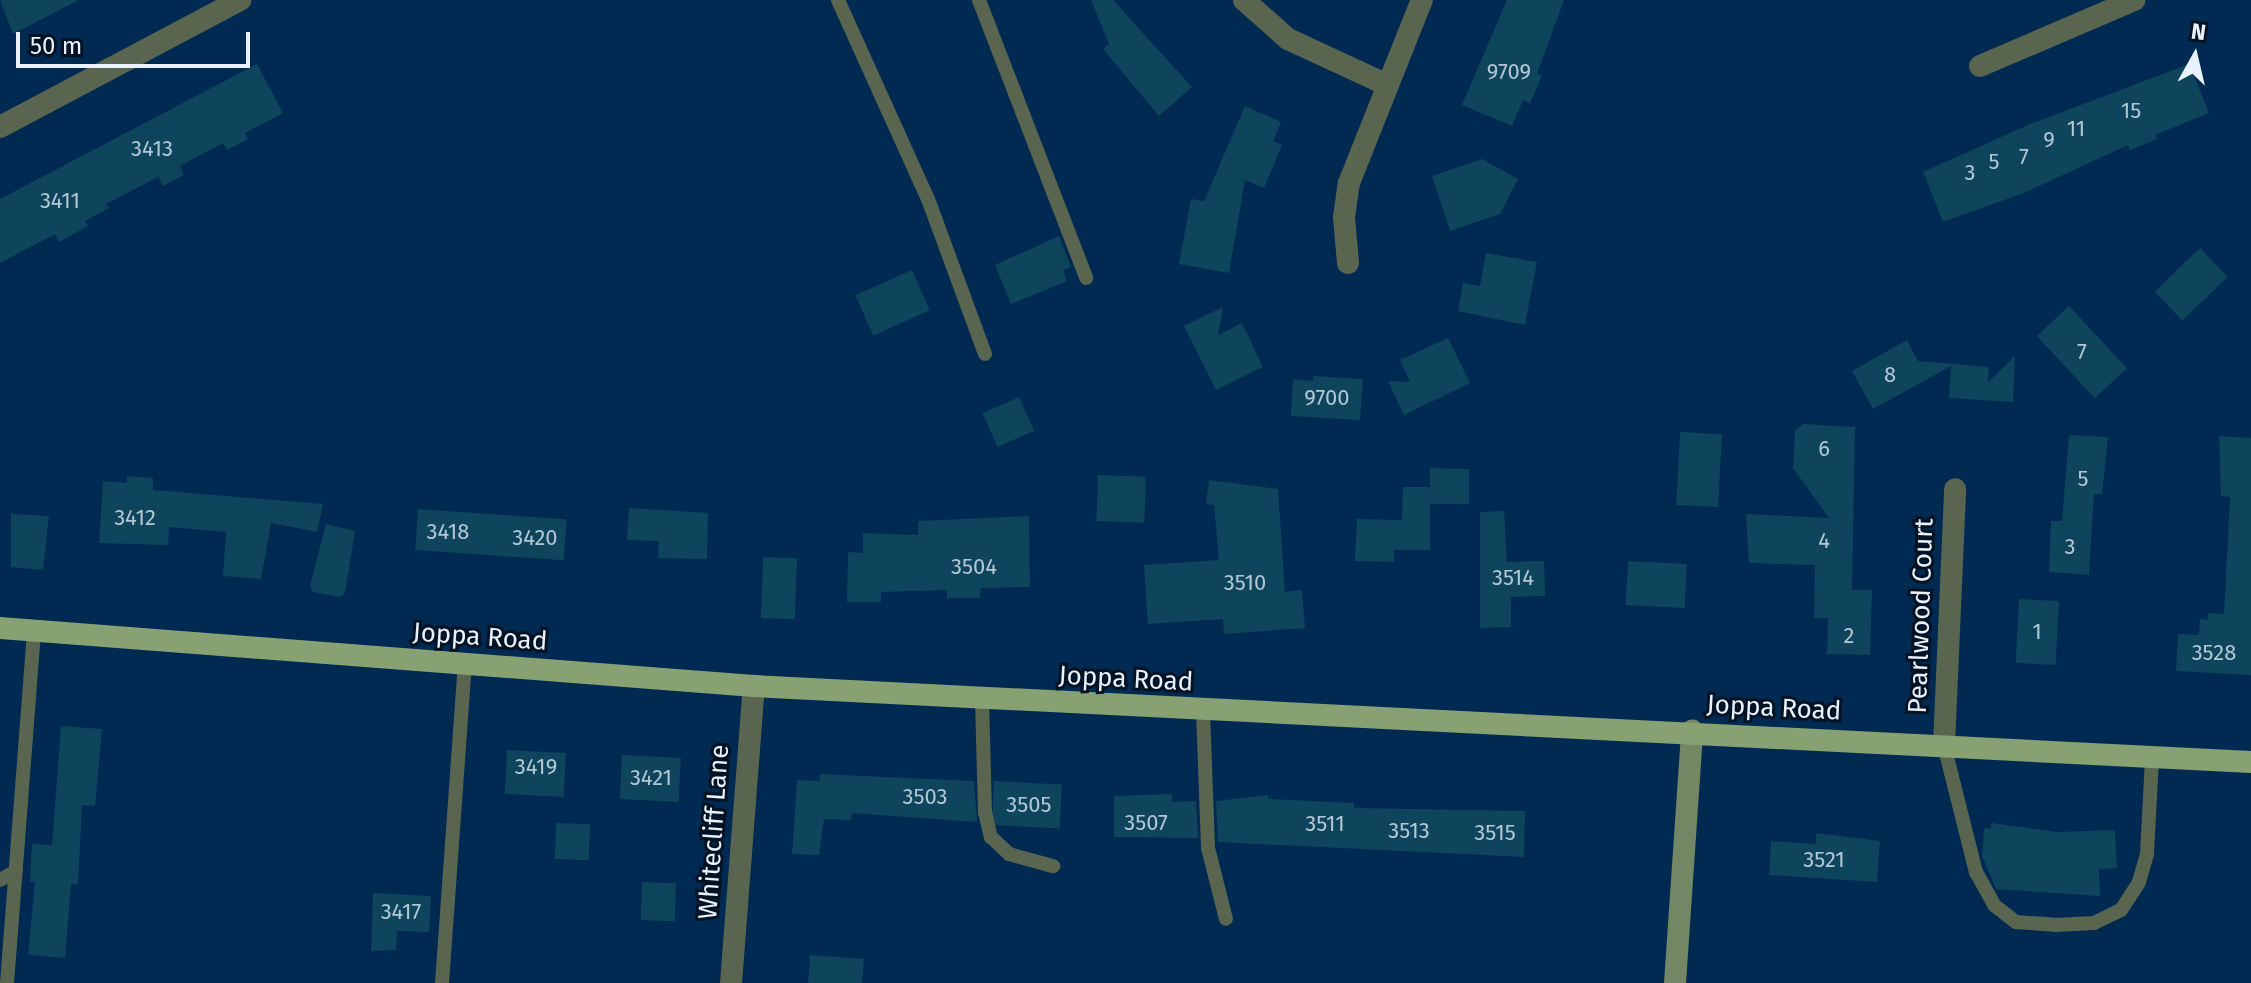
<!DOCTYPE html>
<html>
<head>
<meta charset="utf-8">
<style>
  body { margin:0 }
  #map { position:relative; width:2251px; height:983px; overflow:hidden; background:#002a51; font-family:"Fira Sans",sans-serif }
  div>[style] { position:absolute }
  .building>* { inset:0; background:#0e455c; transform-origin:0 0 }
  .service>* { height:14px; margin:-7px; padding:0 7px; transform-origin:7px; border-radius:7px; background:#59654f }
  .minor>* { height:22px; margin:-11px; padding:0 11px; transform-origin:11px; border-radius:11px; background:#59654f }
  .secondary>* { height:22px; margin:-11px; padding:0 11px; transform-origin:11px; border-radius:11px; background:#738764 }
  .primary>* { height:22px; margin:-11px; padding:0 11px; transform-origin:11px; border-radius:11px; background:#88a173 }
  span { translate:-50% -50%; white-space:nowrap; text-align:center; line-height:1.15; -webkit-text-stroke:6px #041324; paint-order:stroke }
  .number-label { font-size:22px; color:#b2c7d4 }
  .number-label span { -webkit-text-stroke-width:0 }
  .street-label { font-size:26px; color:#e9f2fc }
  .north { position:absolute; left:2155px; top:16px; width:80px; height:80px; -webkit-text-stroke:6px #041324; paint-order:stroke; rotate:8deg; font-size:22px; font-weight:700; line-height:32px; text-align:center; color:#e9f2fc }
  .north::after { content:''; display:block; margin:auto; width:28px; height:36px; background:#e9f2fc; clip-path:polygon(50% 0,100% 100%,50% 72%,0 100%) }
  .scale { position:absolute; left:16px; top:32px; width:234px; height:36px; box-sizing:border-box; border:4px solid #e9f2fc; border-top:0; padding-left:10px; font-size:24px; line-height:28px; white-space:nowrap; color:#e9f2fc; -webkit-text-stroke:6px #041324; paint-order:stroke }
</style>
</head>
<body>
<div id="map">
  <div class="building">
    <i style="clip-path:polygon(0 0,79px 0,13px 34px)"></i>
    <i style="clip-path:polygon(1091px 0,1113px 0,1192px 87px,1159px 116px,1103px 49px,1109px 44px)"></i>
    <i style="clip-path:polygon(1507px 0,1564px 0,1537px 74px,1542px 76px,1530px 103px,1523px 100px,1512px 126px,1462px 105px)"></i>
    <i style="clip-path:polygon(257px 64px,283px 113px,245px 133px,248px 139px,227px 150px,223px 143px,180px 166px,184px 175px,163px 186px,158px 177px,106px 204px,109px 208px,85px 221px,88px 226px,59px 242px,55px 234px,0 263px,0 199px)"></i>
    <i style="clip-path:polygon(2189px 64px,2209px 113px,2155px 135px,2157px 139px,2130px 150px,2128px 145px,2024px 193px,1943px 222px,1923px 172px,2028px 125px)"></i>
    <i style="clip-path:polygon(1245px 106px,1281px 122px,1273px 141px,1282px 145px,1264px 188px,1245px 180px,1229px 273px,1179px 264px,1191px 199px,1204px 201px)"></i>
    <i style="clip-path:polygon(1482px 159px,1518px 179px,1500px 214px,1450px 231px,1432px 176px)"></i>
    <i style="clip-path:polygon(1059px 236px,1071px 267px,1063px 270px,1067px 281px,1011px 304px,995px 265px)"></i>
    <i style="left:2200px;top:248px;width:40px;height:63px;rotate:46deg"></i>
    <i style="clip-path:polygon(1486px 253px,1537px 262px,1525px 325px,1458px 311px,1463px 283px,1480px 286px)"></i>
    <i style="left:912px;top:270px;width:44px;height:62px;rotate:66deg"></i>
    <i style="left:2069px;top:306px;width:85px;height:44px;rotate:47deg"></i>
    <i style="clip-path:polygon(1223px 307px,1218px 335px,1242px 323px,1263px 367px,1216px 390px,1184px 326px)"></i>
    <i style="clip-path:polygon(1448px 338px,1470px 383px,1404px 415px,1388px 381px,1410px 382px,1400px 360px)"></i>
    <i style="clip-path:polygon(1907px 340px,1918px 361px,1989px 367px,1988px 382px,2015px 356px,2013px 402px,1949px 398px,1951px 366px,1873px 409px,1852px 371px)"></i>
    <i style="clip-path:polygon(1313px 376px,1363px 379px,1360px 420px,1291px 416px,1293px 379px,1313px 381px)"></i>
    <i style="left:1019px;top:397px;width:37px;height:40px;rotate:66deg"></i>
    <i style="clip-path:polygon(1803px 424px,1855px 427px,1852px 590px,1872px 590px,1870px 655px,1827px 654px,1828px 618px,1814px 618px,1815px 565px,1749px 563px,1746px 514px,1829px 518px,1793px 468px,1795px 431px)"></i>
    <i style="left:1680px;top:432px;width:42px;height:73px;rotate:3deg"></i>
    <i style="clip-path:polygon(2069px 435px,2108px 437px,2102px 494px,2094px 494px,2089px 575px,2049px 572px,2051px 521px,2062px 521px)"></i>
    <i style="clip-path:polygon(2219px 436px,2251px 438px,2251px 675px,2176px 671px,2178px 634px,2199px 635px,2200px 619px,2208px 620px,2208px 613px,2224px 614px,2230px 497px,2221px 496px)"></i>
    <i style="clip-path:polygon(1430px 468px,1469px 469px,1469px 504px,1430px 504px,1430px 550px,1394px 550px,1394px 562px,1355px 561px,1357px 519px,1402px 520px,1403px 487px,1430px 487px)"></i>
    <i style="left:1098px;top:475px;width:48px;height:46px;rotate:2deg"></i>
    <i style="clip-path:polygon(127px 476px,153px 478px,153px 490px,323px 504px,317px 532px,271px 523px,261px 579px,223px 576px,226px 532px,169px 527px,168px 545px,99px 543px,103px 481px,127px 483px)"></i>
    <i style="clip-path:polygon(1209px 480px,1278px 489px,1285px 592px,1302px 590px,1305px 628px,1224px 634px,1223px 619px,1148px 624px,1144px 565px,1219px 560px,1214px 505px,1206px 504px)"></i>
    <i style="clip-path:polygon(629px 508px,708px 513px,707px 559px,658px 558px,659px 541px,627px 540px)"></i>
    <i style="left:418px;top:509px;width:149px;height:41px;rotate:4deg"></i>
    <i style="clip-path:polygon(1504px 511px,1507px 562px,1544px 561px,1545px 596px,1511px 597px,1511px 627px,1480px 628px,1480px 512px)"></i>
    <i style="clip-path:polygon(11px 514px,49px 516px,43px 570px,11px 567px)"></i>
    <i style="clip-path:polygon(1029px 516px,1030px 587px,981px 588px,980px 598px,947px 598px,947px 590px,881px 592px,881px 602px,847px 602px,848px 552px,863px 553px,863px 533px,918px 535px,918px 521px)"></i>
    <i style="clip-path:polygon(326px 524px,355px 531px,345px 593px,339px 597px,313px 592px,310px 586px)"></i>
    <i style="left:763px;top:557px;width:34px;height:61px;rotate:2deg"></i>
    <i style="left:1628px;top:561px;width:59px;height:44px;rotate:3deg"></i>
    <i style="left:2019px;top:599px;width:40px;height:64px;rotate:3deg"></i>
    <i style="clip-path:polygon(61px 726px,102px 729px,95px 806px,82px 805px,78px 884px,71px 884px,65px 958px,28px 955px,35px 882px,30px 882px,32px 844px,52px 845px)"></i>
    <i style="left:507px;top:750px;width:59px;height:44px;rotate:3deg"></i>
    <i style="left:622px;top:755px;width:59px;height:44px;rotate:3deg"></i>
    <i style="clip-path:polygon(820px 774px,974px 781px,977px 822px,852px 813px,851px 820px,824px 819px,819px 855px,792px 854px,797px 780px,820px 781px)"></i>
    <i style="left:994px;top:781px;width:68px;height:44px;rotate:3deg"></i>
    <i style="clip-path:polygon(1172px 794px,1172px 802px,1196px 801px,1198px 838px,1114px 837px,1114px 796px)"></i>
    <i style="clip-path:polygon(1268px 795px,1268px 799px,1354px 803px,1354px 808px,1525px 811px,1524px 857px,1218px 842px,1216px 801px)"></i>
    <i style="left:556px;top:823px;width:34px;height:36px;rotate:2deg"></i>
    <i style="clip-path:polygon(1991px 823px,2057px 832px,2115px 830px,2117px 868px,2099px 869px,2100px 896px,1996px 889px,1982px 856px,1984px 828px,1991px 829px)"></i>
    <i style="clip-path:polygon(1816px 833px,1880px 841px,1877px 882px,1769px 875px,1771px 841px,1816px 844px)"></i>
    <i style="left:642px;top:882px;width:34px;height:38px;rotate:2deg"></i>
    <i style="clip-path:polygon(373px 893px,431px 896px,429px 932px,397px 931px,396px 950px,371px 951px)"></i>
    <i style="clip-path:polygon(810px 955px,864px 959px,862px 983px,808px 983px)"></i>
  </div>
  <div class="service">
    <i style="left:838px;top:0;width:218px;rotate:65.7deg"></i>
    <i style="left:928px;top:199px;width:165px;rotate:69.8deg"></i>
    <i style="left:979px;top:0;width:298px;rotate:68.9deg"></i>
    <i style="left:982px;top:699px;width:113px;rotate:88.5deg"></i>
    <i style="left:985px;top:812px;width:26px;rotate:77deg"></i>
    <i style="left:991px;top:837px;width:25px;rotate:43deg"></i>
    <i style="left:1009px;top:854px;width:46px;rotate:15.3deg"></i>
    <i style="left:1203px;top:711px;width:137px;rotate:87.9deg"></i>
    <i style="left:1208px;top:848px;width:73px;rotate:75.8deg"></i>
    <i style="left:1944px;top:745px;width:131px;rotate:75.9deg"></i>
    <i style="left:1976px;top:872px;width:38px;rotate:61deg"></i>
    <i style="left:1994px;top:905px;width:28px;rotate:38deg"></i>
    <i style="left:2016px;top:922px;width:39px;rotate:4deg"></i>
    <i style="left:2055px;top:925px;width:39px;rotate:-3deg"></i>
    <i style="left:2094px;top:923px;width:30px;rotate:-26deg"></i>
    <i style="left:2121px;top:910px;width:33px;rotate:-57deg"></i>
    <i style="left:2139px;top:882px;width:29px;rotate:-74deg"></i>
    <i style="left:2147px;top:854px;width:97px;rotate:-87deg"></i>
    <i style="left:0;top:880px;width:18px;rotate:-29deg"></i>
    <i style="left:7px;top:983px;width:354px;rotate:-85.6deg"></i>
    <i style="left:442px;top:983px;width:320px;rotate:-85.9deg"></i>
  </div>
  <div class="minor">
    <i style="left:1244px;top:0;width:59px;rotate:41.6deg"></i>
    <i style="left:1288px;top:39px;width:107px;rotate:24.9deg"></i>
    <i style="left:1980px;top:66px;width:168px;rotate:-23.2deg"></i>
    <i style="left:0;top:127px;width:272px;rotate:-27.9deg"></i>
    <i style="left:1348px;top:263px;width:46px;rotate:-95deg"></i>
    <i style="left:1344px;top:217px;width:34px;rotate:-82deg"></i>
    <i style="left:1349px;top:183px;width:197px;rotate:-68.3deg"></i>
    <i style="left:1944px;top:745px;width:256px;rotate:-87.5deg"></i>
    <i style="left:731px;top:983px;width:298px;rotate:-85.6deg"></i>
  </div>
  <div class="secondary">
    <i style="left:1675px;top:983px;width:253px;rotate:-86.1deg"></i>
  </div>
  <div class="primary">
    <i style="left:0;top:628px;width:756px;rotate:4.4deg"></i>
    <i style="left:754px;top:686px;width:1499px;rotate:2.91deg"></i>
  </div>
  <div class="number-label">
    <span style="left:1509px;top:72px">9709</span>
    <span style="left:2131px;top:111px">15</span>
    <span style="left:2076px;top:129px">11</span>
    <span style="left:2049px;top:140px">9</span>
    <span style="left:152px;top:149px">3413</span>
    <span style="left:2024px;top:157px">7</span>
    <span style="left:1994px;top:162px">5</span>
    <span style="left:1970px;top:173px">3</span>
    <span style="left:60px;top:201px">3411</span>
    <span style="left:2082px;top:352px">7</span>
    <span style="left:1890px;top:375px">8</span>
    <span style="left:1327px;top:398px">9700</span>
    <span style="left:1824px;top:449px">6</span>
    <span style="left:2083px;top:479px">5</span>
    <span style="left:135px;top:518px">3412</span>
    <span style="left:448px;top:532px">3418</span>
    <span style="left:535px;top:538px">3420</span>
    <span style="left:1824px;top:541px">4</span>
    <span style="left:2070px;top:547px">3</span>
    <span style="left:974px;top:567px">3504</span>
    <span style="left:1513px;top:578px">3514</span>
    <span style="left:1245px;top:583px">3510</span>
    <span style="left:2037px;top:632px">1</span>
    <span style="left:1849px;top:636px">2</span>
    <span style="left:2214px;top:653px">3528</span>
    <span style="left:536px;top:767px">3419</span>
    <span style="left:651px;top:778px">3421</span>
    <span style="left:925px;top:797px">3503</span>
    <span style="left:1029px;top:805px">3505</span>
    <span style="left:1146px;top:823px">3507</span>
    <span style="left:1325px;top:824px">3511</span>
    <span style="left:1409px;top:831px">3513</span>
    <span style="left:1495px;top:833px">3515</span>
    <span style="left:1824px;top:860px">3521</span>
    <span style="left:401px;top:912px">3417</span>
  </div>
  <div class="street-label">
    <span style="left:1921px;top:616px;rotate:-88deg">Pearlwood Court</span>
    <span style="left:480px;top:637px;rotate:4deg">Joppa Road</span>
    <span style="left:1126px;top:679px;rotate:3deg">Joppa Road</span>
    <span style="left:1774px;top:708px;rotate:3deg">Joppa Road</span>
    <span style="left:714px;top:832px;rotate:-86deg">Whitecliff Lane</span>
  </div>
  <div class="north">N</div>
  <div class="scale">50 m</div>
</div>
</body>
</html>
